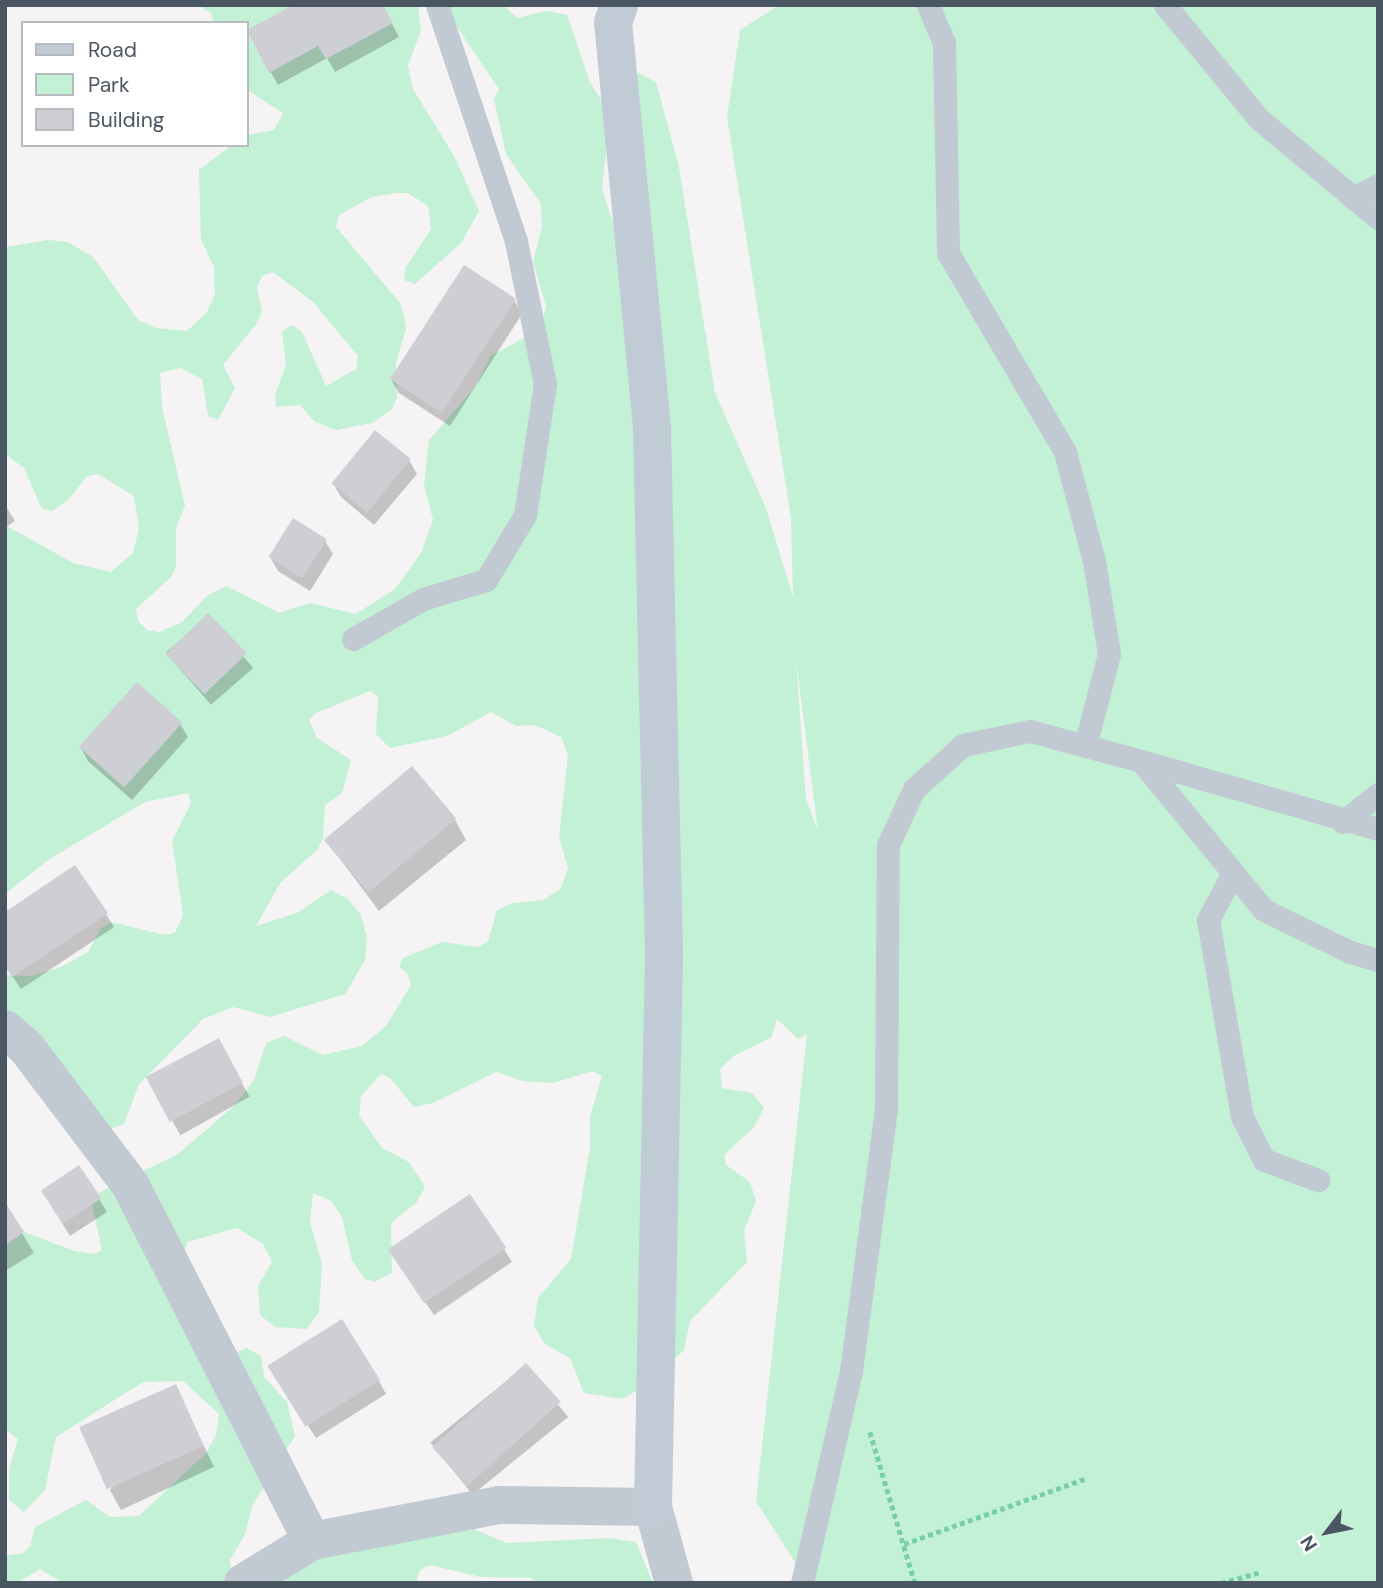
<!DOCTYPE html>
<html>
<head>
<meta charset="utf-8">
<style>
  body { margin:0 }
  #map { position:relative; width:1383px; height:1588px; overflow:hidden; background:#f5f3f3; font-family:"DM Sans",sans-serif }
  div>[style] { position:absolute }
  .green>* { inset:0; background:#c3f1d5 }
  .shadow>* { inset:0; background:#0003; transform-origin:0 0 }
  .building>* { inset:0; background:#cdcfd5; transform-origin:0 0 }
  .path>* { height:4.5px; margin-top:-2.25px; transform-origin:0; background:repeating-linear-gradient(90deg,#7ad0a6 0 5px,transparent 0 8.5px) }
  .lane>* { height:23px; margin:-11.5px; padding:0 11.5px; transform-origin:11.5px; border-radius:11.5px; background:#c1cad2 }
  .street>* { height:38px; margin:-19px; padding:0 19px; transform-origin:19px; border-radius:19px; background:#c1cad2 }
  .secondary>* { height:38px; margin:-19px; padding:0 19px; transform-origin:19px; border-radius:19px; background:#c1cbd6 }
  span { translate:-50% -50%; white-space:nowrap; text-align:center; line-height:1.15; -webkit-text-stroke:5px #fff; paint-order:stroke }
  .frame { position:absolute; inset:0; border:7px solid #4a5661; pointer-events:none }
  .legend { position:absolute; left:21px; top:21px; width:228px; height:126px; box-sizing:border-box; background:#fff; border:2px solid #b7bbc0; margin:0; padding:9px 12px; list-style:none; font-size:21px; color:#4a5661 }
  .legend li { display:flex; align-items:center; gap:14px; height:35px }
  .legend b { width:35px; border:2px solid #b7bbc0 }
  .north { position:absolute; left:1292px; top:1497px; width:70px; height:70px; -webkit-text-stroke:5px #fff; paint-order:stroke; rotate:238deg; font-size:19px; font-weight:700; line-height:28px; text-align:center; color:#4a5661 }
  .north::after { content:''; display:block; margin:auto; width:24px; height:32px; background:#4a5661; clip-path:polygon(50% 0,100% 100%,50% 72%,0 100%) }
</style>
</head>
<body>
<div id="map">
  <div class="green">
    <i style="clip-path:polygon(evenodd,198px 5px,418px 5px,421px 31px,408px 65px,413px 89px,454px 156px,479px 211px,461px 243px,415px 284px,404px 280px,405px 269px,431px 229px,428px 206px,408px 193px,396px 193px,372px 197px,339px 215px,336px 227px,400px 303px,404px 316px,406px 328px,396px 363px,397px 398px,392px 409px,372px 423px,336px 430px,315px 422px,300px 405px,276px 407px,275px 395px,286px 365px,282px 332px,292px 325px,302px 332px,326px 386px,356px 369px,358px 356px,313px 302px,273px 272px,262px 276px,257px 287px,262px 312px,257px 323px,223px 365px,235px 388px,218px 420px,208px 416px,202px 379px,180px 368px,160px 373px,162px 407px,185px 506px,176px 528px,176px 566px,171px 577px,136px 609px,138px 621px,147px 630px,159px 632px,182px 622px,208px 595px,227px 586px,279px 613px,310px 603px,356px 614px,395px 589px,421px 553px,433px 520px,424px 485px,429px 440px,476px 386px,490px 356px,541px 329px,546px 306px,533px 262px,542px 227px,541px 204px,506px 154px,494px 99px,499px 89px,442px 5px,503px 5px,517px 18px,547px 11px,567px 15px,590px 82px,610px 114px,602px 189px,618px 238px,623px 84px,639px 73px,656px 82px,679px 167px,715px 393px,766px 508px,793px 597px,791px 518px,727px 117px,740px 30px,779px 5px,1378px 5px,1378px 1583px,808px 1583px,756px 1501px,807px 1034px,798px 1039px,777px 1019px,771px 1038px,735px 1055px,720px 1069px,722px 1088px,752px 1093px,764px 1108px,754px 1127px,724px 1155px,726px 1165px,750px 1182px,756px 1201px,744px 1231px,747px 1262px,690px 1321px,684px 1350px,648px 1384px,622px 1399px,584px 1393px,570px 1358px,545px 1344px,534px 1326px,538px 1298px,571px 1259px,590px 1148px,590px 1117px,602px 1076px,592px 1071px,553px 1083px,523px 1081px,496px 1072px,433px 1103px,414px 1107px,390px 1078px,381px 1074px,361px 1096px,359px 1116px,382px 1148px,409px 1162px,425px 1187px,416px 1203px,391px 1223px,392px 1273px,374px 1282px,365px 1279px,352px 1260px,342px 1217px,331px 1201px,313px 1193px,310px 1222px,322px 1264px,319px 1312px,307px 1329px,275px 1327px,260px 1315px,258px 1286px,272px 1262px,263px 1244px,237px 1228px,187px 1242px,185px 1251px,220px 1360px,246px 1348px,261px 1356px,264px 1377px,287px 1402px,295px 1436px,253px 1504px,245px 1534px,230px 1560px,233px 1583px,63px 1583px,40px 1569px,17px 1583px,5px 1583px,5px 1556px,23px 1553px,30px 1546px,35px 1527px,86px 1500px,110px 1517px,139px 1516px,206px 1453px,216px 1435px,219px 1414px,183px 1381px,143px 1382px,56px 1437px,45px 1490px,24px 1512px,9px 1500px,9px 1468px,18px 1439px,5px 1429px,5px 1246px,24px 1232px,74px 1251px,94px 1254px,102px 1250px,92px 1205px,94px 1195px,178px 1154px,235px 1105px,254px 1080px,266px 1043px,284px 1036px,323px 1055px,362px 1046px,386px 1026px,411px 985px,407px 973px,399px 967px,403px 958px,442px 942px,479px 947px,488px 941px,497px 910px,513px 903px,543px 900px,560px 889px,568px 869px,559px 837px,568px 755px,561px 737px,535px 725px,516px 726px,491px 712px,447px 736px,390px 748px,376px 734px,378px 696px,370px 691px,316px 713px,309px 720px,317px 738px,351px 760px,342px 793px,325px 805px,323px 839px,318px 849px,281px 882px,256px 926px,297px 913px,331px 890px,348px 899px,361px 915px,367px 939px,365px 960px,345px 994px,270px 1017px,233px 1007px,203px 1019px,139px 1084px,124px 1124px,104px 1131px,5px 1011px,5px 975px,32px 976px,61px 967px,88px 952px,101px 928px,111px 922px,165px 935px,175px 933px,183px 915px,172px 841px,191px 803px,188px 793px,145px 802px,48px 860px,5px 894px,5px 525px,73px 563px,111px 572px,133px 553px,139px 528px,134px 496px,98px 474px,87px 476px,69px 499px,52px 511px,42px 509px,24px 468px,5px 454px,5px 247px,49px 240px,68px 242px,93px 257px,138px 320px,156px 328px,187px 331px,207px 312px,215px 294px,214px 267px,201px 239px,199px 170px,232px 145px,247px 145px,247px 135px,274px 130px,283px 113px,247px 90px,247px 23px,214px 23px,211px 13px,198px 5px,796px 660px,796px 661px,818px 831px,806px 799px,796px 660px)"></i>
    <i style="clip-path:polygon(471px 1528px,507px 1543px,608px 1538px,636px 1542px,653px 1583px,538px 1583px,531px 1578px,481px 1577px,430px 1565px,420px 1570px,416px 1583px,283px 1583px,292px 1560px)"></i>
  </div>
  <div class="shadow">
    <i style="clip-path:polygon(382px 5px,399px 37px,335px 72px,327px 58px,278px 85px,248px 32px)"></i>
    <i style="clip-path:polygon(514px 300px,522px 314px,450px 426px,399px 393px,391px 379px)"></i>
    <i style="clip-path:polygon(409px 460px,417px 474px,374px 525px,341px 497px,333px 483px)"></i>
    <i style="clip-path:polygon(5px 505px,15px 521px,5px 528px)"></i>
    <i style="clip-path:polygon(325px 541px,333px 554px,310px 591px,278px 571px,270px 557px)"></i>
    <i style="left:208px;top:616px;width:69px;height:56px;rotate:49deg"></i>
    <i style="clip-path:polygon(180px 724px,188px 737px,132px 800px,88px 761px,81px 748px)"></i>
    <i style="clip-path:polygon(455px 820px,466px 840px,379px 911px,326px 840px)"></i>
    <i style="clip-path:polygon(106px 914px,114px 927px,21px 989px,5px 965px)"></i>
    <i style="left:218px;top:1040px;width:65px;height:79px;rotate:61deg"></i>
    <i style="clip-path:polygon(99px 1199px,107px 1212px,70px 1236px,50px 1204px)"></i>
    <i style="clip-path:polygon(5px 1205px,34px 1253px,5px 1271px)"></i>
    <i style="clip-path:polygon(504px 1249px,512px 1262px,434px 1315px,398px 1263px)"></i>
    <i style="left:526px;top:1365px;width:67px;height:123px;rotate:51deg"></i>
    <i style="clip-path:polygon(278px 1379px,379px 1381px,386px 1394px,316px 1438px)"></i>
    <i style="clip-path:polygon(175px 1386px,214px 1467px,121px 1510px,110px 1490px)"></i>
  </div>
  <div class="building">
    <i style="clip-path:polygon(293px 5px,383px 5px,393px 23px,326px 59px,318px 46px,269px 73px,247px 30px)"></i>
    <i style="left:464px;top:265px;width:62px;height:136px;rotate:33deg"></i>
    <i style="left:375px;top:430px;width:46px;height:69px;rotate:39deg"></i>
    <i style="left:293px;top:518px;width:40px;height:46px;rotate:32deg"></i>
    <i style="left:208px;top:613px;width:56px;height:59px;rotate:46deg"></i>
    <i style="left:137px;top:682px;width:61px;height:87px;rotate:42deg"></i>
    <i style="left:412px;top:766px;width:69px;height:115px;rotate:50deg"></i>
    <i style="clip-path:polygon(75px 865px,108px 913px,12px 977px,5px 966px,5px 912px)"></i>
    <i style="left:219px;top:1038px;width:51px;height:83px;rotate:62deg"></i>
    <i style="left:79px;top:1165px;width:40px;height:46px;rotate:56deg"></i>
    <i style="left:470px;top:1194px;width:65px;height:99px;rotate:56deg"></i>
    <i style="clip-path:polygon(5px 1202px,24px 1232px,5px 1244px)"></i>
    <i style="left:342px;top:1319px;width:72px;height:88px;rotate:58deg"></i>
    <i style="left:526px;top:1363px;width:52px;height:126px;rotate:48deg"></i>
    <i style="left:176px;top:1384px;width:68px;height:106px;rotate:66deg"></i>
  </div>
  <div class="path">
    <i style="left:870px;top:1432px;width:158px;rotate:73.4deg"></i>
    <i style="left:904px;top:1544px;width:192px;rotate:-19.8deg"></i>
    <i style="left:1221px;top:1583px;width:41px;rotate:-15.4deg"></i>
  </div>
  <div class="lane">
    <i style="left:928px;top:5px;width:41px;rotate:67.2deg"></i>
    <i style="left:944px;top:43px;width:210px;rotate:88.9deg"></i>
    <i style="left:948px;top:253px;width:231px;rotate:59.5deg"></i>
    <i style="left:1065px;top:452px;width:113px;rotate:75.1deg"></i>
    <i style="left:1094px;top:561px;width:94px;rotate:80.8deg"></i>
    <i style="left:1109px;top:654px;width:95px;rotate:104.6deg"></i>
    <i style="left:1165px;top:5px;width:148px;rotate:50.5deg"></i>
    <i style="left:1259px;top:119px;width:155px;rotate:39.8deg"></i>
    <i style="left:1353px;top:198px;width:28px;rotate:-27deg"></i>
    <i style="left:353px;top:639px;width:81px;rotate:-29.7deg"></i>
    <i style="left:423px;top:599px;width:66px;rotate:-16.8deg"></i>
    <i style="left:486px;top:580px;width:76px;rotate:-59deg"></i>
    <i style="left:525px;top:515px;width:133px;rotate:-81.3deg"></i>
    <i style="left:545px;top:384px;width:146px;rotate:-101.5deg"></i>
    <i style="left:516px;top:241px;width:249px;rotate:-108.5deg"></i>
    <i style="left:1141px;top:761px;width:247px;rotate:16deg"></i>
    <i style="left:1343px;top:822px;width:45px;rotate:-38.7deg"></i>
    <i style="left:1233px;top:873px;width:53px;rotate:118deg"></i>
    <i style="left:1208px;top:920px;width:200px;rotate:80.2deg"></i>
    <i style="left:1242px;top:1117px;width:48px;rotate:62.9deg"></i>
    <i style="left:1264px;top:1160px;width:58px;rotate:20.3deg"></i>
    <i style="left:802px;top:1583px;width:218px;rotate:-77deg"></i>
    <i style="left:851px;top:1371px;width:266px;rotate:-82.4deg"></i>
    <i style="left:886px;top:1107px;width:262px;rotate:-89.6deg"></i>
    <i style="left:888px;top:845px;width:62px;rotate:-65.1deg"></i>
    <i style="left:914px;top:789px;width:66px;rotate:-41.9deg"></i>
    <i style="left:963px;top:745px;width:68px;rotate:-11.8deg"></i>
    <i style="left:1030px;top:731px;width:115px;rotate:15.1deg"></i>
    <i style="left:1141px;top:761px;width:193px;rotate:50.5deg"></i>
    <i style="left:1264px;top:910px;width:96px;rotate:26deg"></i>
    <i style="left:1350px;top:952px;width:29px;rotate:16deg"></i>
  </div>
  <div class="street">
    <i style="left:5px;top:1029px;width:28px;rotate:41deg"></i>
    <i style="left:26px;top:1047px;width:174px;rotate:52.9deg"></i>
    <i style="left:131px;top:1186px;width:398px;rotate:63deg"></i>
    <i style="left:312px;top:1541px;width:190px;rotate:-10.9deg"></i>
    <i style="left:499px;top:1505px;width:154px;rotate:0.7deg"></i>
    <i style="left:653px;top:1507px;width:79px;rotate:74.6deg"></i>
    <i style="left:243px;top:1583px;width:81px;rotate:-31.3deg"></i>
  </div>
  <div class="secondary">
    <i style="left:619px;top:5px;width:18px;rotate:109deg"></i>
    <i style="left:613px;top:22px;width:410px;rotate:84.5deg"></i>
    <i style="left:652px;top:430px;width:524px;rotate:88.69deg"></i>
    <i style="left:664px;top:954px;width:553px;rotate:91.14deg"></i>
  </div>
  <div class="frame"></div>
  <ul class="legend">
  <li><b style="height:9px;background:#c1cbd6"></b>Road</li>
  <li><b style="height:19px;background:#c3f1d5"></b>Park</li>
  <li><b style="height:19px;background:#cdcfd5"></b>Building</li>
  </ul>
  <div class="north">N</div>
</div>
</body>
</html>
